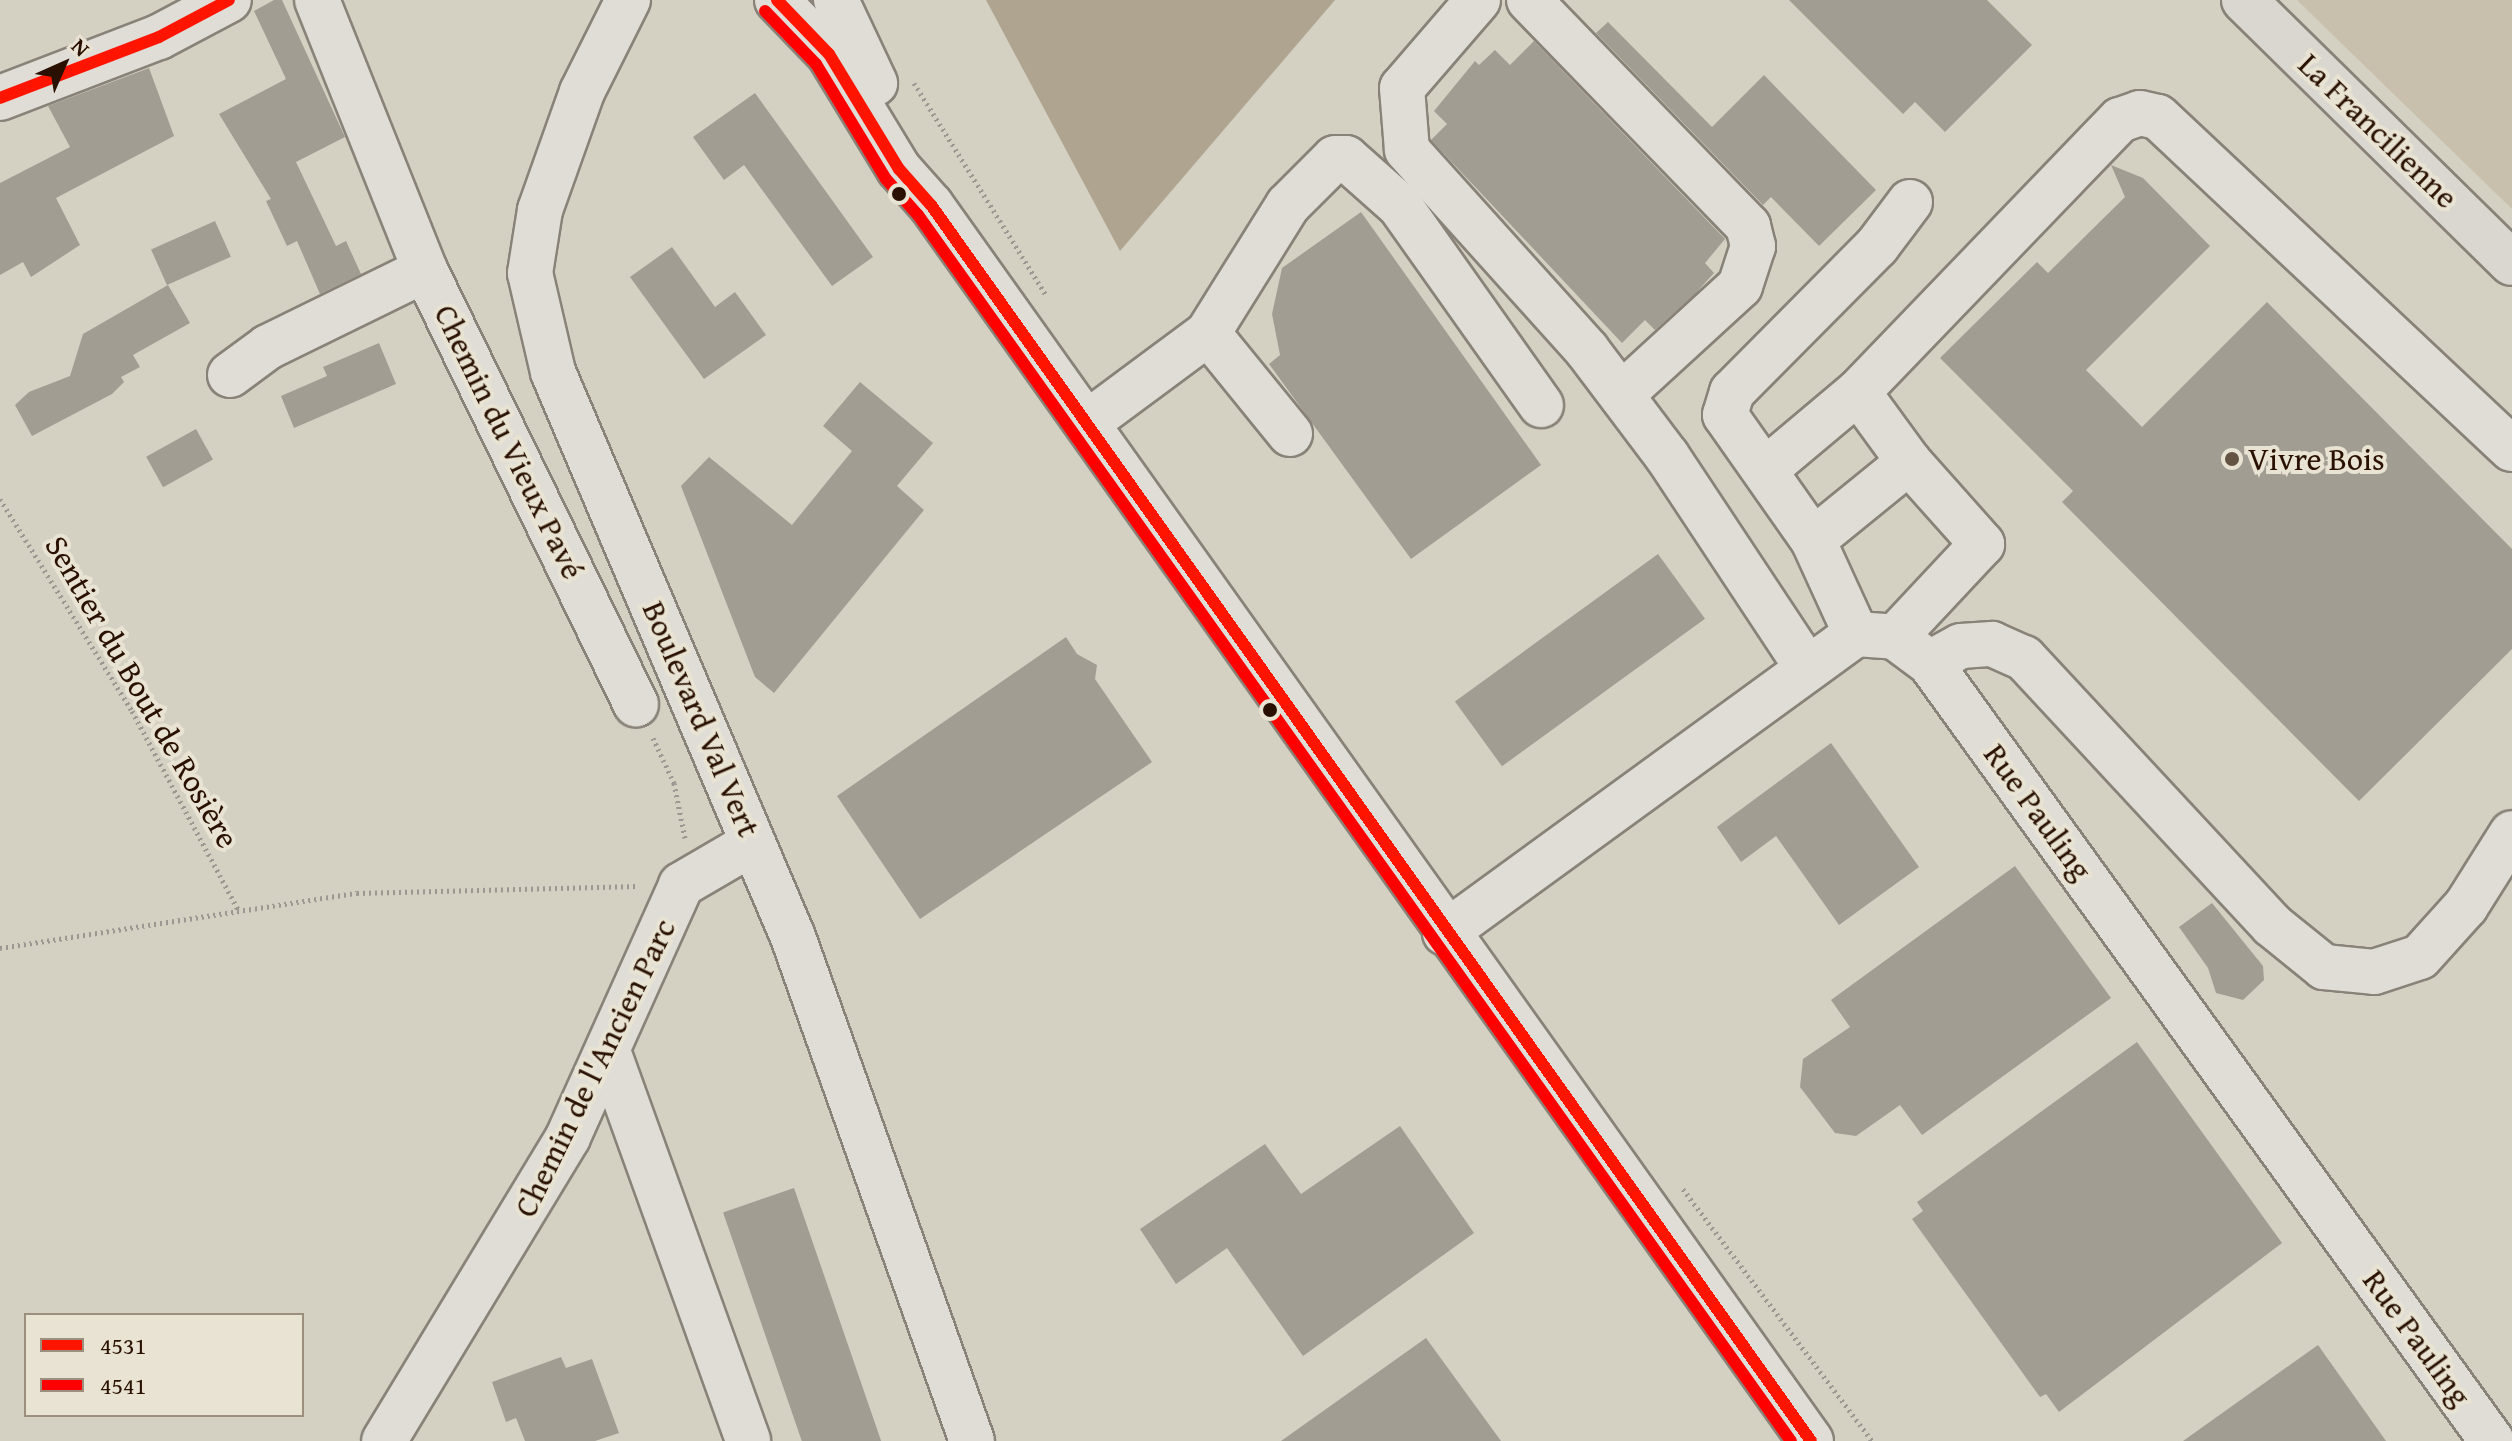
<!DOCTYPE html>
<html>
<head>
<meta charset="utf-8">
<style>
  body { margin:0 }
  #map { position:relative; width:2512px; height:1441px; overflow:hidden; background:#d4d0c2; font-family:"Gentium Book Plus",serif }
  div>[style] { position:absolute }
  .green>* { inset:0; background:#c8c0ac }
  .water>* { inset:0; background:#afa490 }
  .building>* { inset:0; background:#a29d93; transform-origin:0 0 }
  .path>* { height:5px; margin-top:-2.5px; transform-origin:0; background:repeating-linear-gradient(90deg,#9c9891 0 2px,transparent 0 6px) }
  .roads { filter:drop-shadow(2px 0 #888278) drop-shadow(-2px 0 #888278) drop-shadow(0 2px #888278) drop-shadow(0 -2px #888278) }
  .minor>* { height:44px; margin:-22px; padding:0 22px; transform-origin:22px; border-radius:22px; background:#dfddd6 }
  .highway>* { height:44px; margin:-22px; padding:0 22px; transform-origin:22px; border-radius:22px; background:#d9d7cf }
  .bus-1>* { height:12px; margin:-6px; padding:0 6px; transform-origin:6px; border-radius:6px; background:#ff1400 }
  .bus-2>* { height:12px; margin:-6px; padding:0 6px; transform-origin:6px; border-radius:6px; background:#f00 }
  .dots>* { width:22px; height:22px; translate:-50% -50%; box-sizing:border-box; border:4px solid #e8e3d2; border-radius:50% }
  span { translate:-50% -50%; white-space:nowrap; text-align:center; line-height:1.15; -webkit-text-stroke:8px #e8e3d2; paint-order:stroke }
  .street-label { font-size:32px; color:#291000 }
  .poi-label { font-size:32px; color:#291000 }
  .left { translate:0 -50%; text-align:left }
  .legend { position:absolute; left:24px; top:1313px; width:280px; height:104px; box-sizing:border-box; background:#e8e3d2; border:2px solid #9c8f7e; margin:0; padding:10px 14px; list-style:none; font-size:24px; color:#291000 }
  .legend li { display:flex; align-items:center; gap:16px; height:40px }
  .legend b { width:40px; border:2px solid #9c8f7e }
  .north { position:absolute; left:24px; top:24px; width:80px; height:80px; -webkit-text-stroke:6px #e8e3d2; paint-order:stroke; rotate:45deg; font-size:22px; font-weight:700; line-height:32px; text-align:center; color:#291000 }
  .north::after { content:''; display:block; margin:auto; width:28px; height:36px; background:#291000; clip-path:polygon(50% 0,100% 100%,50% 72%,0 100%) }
</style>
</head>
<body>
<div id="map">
  <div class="green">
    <i style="clip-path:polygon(2297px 0,2512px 0,2512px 209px,2338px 40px)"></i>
  </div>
  <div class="water">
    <i style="clip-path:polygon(986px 0,1335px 0,1120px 251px)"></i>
  </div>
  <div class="building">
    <i style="clip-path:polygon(274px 0,282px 0,345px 137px,296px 162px,336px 246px,346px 241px,361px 274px,320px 294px,297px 241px,287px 246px,266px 201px,271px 199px,219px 114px,286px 79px,254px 11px)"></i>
    <i style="clip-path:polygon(1789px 0,1987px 0,2032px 45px,1945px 132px,1915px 102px,1903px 114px)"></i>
    <i style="clip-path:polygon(1608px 22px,1712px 127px,1764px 75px,1876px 190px,1819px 246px,1771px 197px,1763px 205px,1596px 33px)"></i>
    <i style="clip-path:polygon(1534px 41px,1725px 239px,1705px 263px,1714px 273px,1695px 294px,1655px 330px,1645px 320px,1622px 343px,1431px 140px,1447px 124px,1434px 111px,1475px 61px,1479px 65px,1495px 50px,1510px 65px)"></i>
    <i style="clip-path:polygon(149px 68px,174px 136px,56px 198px,80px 245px,31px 277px,23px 262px,0 275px,0 183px,70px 147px,48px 106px)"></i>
    <i style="clip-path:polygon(755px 93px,873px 257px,832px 286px,744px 165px,724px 180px,693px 137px)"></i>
    <i style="clip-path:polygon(2111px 165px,2143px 178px,2210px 246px,2086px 370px,2142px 427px,2267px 302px,2512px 549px,2512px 649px,2359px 801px,2062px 502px,2073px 491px,1940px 358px,2037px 262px,2048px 273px,2125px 197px)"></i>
    <i style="clip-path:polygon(1361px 212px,1541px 465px,1411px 559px,1269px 364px,1280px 355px,1272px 314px,1282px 268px)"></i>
    <i style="left:215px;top:221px;width:39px;height:70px;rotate:66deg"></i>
    <i style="clip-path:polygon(672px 247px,715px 307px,735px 292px,766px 335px,704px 379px,630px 277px)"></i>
    <i style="clip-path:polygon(168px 285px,190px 323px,133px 355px,140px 367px,121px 377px,124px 382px,112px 394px,32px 436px,15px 405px,29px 392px,70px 376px,83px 334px)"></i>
    <i style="clip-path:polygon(379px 343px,396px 384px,294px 428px,281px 396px,327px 376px,323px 367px)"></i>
    <i style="clip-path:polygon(860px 382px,933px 443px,897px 486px,924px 510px,774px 693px,755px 677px,681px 486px,709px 457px,792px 525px,852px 451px,823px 426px)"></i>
    <i style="left:196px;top:429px;width:35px;height:57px;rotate:61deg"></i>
    <i style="left:1658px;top:554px;width:80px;height:251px;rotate:54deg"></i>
    <i style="clip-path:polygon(1066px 637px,1077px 654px,1097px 665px,1095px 679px,1152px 762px,920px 919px,837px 796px)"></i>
    <i style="clip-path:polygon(1831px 743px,1919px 867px,1839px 925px,1776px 836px,1741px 862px,1717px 827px)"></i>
    <i style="clip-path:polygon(2015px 866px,2111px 998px,1922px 1135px,1900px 1105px,1856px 1136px,1835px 1133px,1800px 1087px,1803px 1059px,1850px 1027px,1831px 1000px)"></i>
    <i style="clip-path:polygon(2212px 903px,2263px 966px,2264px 980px,2243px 1000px,2216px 993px,2208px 968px,2179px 927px)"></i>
    <i style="clip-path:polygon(2137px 1042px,2282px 1243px,2059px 1412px,2046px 1394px,2040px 1397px,1912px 1219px,1923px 1211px,1917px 1202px)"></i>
    <i style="clip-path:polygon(1400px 1126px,1474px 1233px,1303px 1356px,1227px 1248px,1176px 1284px,1140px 1229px,1265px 1144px,1301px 1194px)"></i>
    <i style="left:794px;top:1188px;width:268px;height:75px;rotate:71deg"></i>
    <i style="clip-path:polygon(1426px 1338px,1501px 1441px,1281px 1441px)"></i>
    <i style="clip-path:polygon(2318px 1345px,2386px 1441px,2183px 1441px,2256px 1389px)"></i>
    <i style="clip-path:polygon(561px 1357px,566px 1368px,592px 1359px,619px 1433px,595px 1441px,525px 1441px,516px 1418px,506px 1422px,492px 1382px)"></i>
  </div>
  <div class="path">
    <i style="left:914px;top:83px;width:250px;rotate:58.1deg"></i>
    <i style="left:0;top:499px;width:250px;rotate:58.1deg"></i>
    <i style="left:132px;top:711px;width:227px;rotate:61.9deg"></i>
    <i style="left:653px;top:738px;width:50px;rotate:65deg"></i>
    <i style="left:674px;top:783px;width:56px;rotate:78.7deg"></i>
    <i style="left:0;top:948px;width:361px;rotate:-8.8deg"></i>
    <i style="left:357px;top:893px;width:282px;rotate:-1.4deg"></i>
    <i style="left:1683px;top:1189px;width:315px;rotate:53.1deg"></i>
  </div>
  <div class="roads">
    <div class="minor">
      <i style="left:317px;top:0;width:291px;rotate:68.2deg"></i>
      <i style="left:425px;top:270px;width:483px;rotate:64.1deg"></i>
      <i style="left:628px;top:0;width:103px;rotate:116.6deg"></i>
      <i style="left:582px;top:92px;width:125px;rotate:109.6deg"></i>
      <i style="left:540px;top:210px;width:64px;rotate:99deg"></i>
      <i style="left:530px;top:273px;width:102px;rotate:76.9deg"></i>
      <i style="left:553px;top:372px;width:614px;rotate:66.99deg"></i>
      <i style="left:793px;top:937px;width:535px;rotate:70.45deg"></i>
      <i style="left:777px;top:0;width:75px;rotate:46.1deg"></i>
      <i style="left:829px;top:54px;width:135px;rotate:58.7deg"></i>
      <i style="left:899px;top:169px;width:48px;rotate:48.4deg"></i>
      <i style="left:931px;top:205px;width:1517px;rotate:54.55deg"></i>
      <i style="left:836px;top:0;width:92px;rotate:64.8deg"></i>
      <i style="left:1478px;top:0;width:116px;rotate:130.8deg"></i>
      <i style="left:1402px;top:88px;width:62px;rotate:85.4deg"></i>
      <i style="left:1407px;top:150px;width:269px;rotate:48deg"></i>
      <i style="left:1587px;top:350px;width:133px;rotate:53deg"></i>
      <i style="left:1667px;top:456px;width:255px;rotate:56.5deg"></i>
      <i style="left:1529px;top:0;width:315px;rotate:45.9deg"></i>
      <i style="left:1748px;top:226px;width:21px;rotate:76deg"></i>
      <i style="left:1753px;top:246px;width:42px;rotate:108deg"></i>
      <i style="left:1740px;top:286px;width:161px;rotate:137.5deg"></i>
      <i style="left:0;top:98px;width:170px;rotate:-21deg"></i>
      <i style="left:159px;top:37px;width:79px;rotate:-27.9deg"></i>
      <i style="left:1208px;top:333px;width:130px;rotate:50.9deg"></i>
      <i style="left:230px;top:375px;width:47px;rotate:-36.4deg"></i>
      <i style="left:268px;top:347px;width:175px;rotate:-26.1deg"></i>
      <i style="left:1858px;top:392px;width:87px;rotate:53.9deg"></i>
      <i style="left:1909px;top:462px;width:110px;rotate:48.3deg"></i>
      <i style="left:1982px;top:544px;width:127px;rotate:133.1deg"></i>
      <i style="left:1087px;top:423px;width:151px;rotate:-36.6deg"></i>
      <i style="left:1208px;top:333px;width:151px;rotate:-58deg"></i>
      <i style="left:1288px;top:205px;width:66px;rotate:-45deg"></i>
      <i style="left:1335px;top:158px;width:11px"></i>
      <i style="left:1346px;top:158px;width:72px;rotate:41.6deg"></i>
      <i style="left:1400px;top:206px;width:244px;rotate:54.7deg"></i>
      <i style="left:1765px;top:470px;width:121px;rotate:-40deg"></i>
      <i style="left:1858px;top:392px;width:378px;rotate:-46.1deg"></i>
      <i style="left:2120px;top:120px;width:21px;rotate:-19deg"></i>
      <i style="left:2140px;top:113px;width:18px;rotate:13deg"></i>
      <i style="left:2158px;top:117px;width:485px;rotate:43.2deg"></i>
      <i style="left:1813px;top:540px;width:124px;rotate:-39.1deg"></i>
      <i style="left:1856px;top:634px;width:103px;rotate:-114.6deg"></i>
      <i style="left:1813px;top:540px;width:153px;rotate:-125.1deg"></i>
      <i style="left:1725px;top:415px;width:24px;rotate:-73deg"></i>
      <i style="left:1732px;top:392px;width:206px;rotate:-45.2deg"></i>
      <i style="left:1877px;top:246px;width:55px;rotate:-53.1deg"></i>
      <i style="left:1930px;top:663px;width:35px;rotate:-29deg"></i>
      <i style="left:1961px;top:646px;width:31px;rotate:-4deg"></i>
      <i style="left:1992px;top:644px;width:35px;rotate:24deg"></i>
      <i style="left:2024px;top:658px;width:364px;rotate:47.1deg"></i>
      <i style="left:2272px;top:925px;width:67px;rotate:38.9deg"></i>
      <i style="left:2324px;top:967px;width:50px;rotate:5.7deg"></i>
      <i style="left:2374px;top:972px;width:48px;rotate:-18.1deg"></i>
      <i style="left:2420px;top:957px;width:69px;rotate:-48deg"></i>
      <i style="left:2466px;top:906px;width:86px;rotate:-57.8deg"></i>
      <i style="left:1445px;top:933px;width:508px;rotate:-36.04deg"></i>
      <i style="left:1856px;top:634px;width:39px;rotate:4deg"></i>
      <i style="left:1895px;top:637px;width:44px;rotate:36.6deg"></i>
      <i style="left:1930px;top:663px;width:960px;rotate:54.16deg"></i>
      <i style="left:609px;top:1054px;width:411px;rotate:70.2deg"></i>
      <i style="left:384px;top:1441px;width:355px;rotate:-58.8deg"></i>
      <i style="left:568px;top:1137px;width:276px;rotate:-65.8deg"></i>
      <i style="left:681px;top:885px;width:83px;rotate:-30.3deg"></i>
    </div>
    <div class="highway">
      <i style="left:2244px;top:0;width:375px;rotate:44.5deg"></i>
    </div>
  </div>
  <div class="bus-1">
    <i style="left:777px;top:0;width:75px;rotate:46.1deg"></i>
    <i style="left:829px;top:54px;width:135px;rotate:58.7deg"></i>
    <i style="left:899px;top:169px;width:48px;rotate:48.4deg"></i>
    <i style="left:931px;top:205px;width:1517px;rotate:54.55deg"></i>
    <i style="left:0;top:98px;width:170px;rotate:-21deg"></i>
    <i style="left:159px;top:37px;width:79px;rotate:-27.9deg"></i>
  </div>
  <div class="bus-2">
    <i style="left:765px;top:11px;width:74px;rotate:46.1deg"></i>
    <i style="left:816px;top:64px;width:135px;rotate:58.7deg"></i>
    <i style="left:886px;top:179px;width:48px;rotate:48.4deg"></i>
    <i style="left:918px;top:215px;width:1505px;rotate:54.55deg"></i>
  </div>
  <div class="dots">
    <i style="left:899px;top:194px;background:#291000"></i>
    <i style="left:2232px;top:459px;background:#655344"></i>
    <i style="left:1270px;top:710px;background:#291000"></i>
  </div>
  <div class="street-label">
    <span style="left:2378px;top:131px;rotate:44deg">La Francilienne</span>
    <span style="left:509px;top:442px;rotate:64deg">Chemin du Vieux Pavé</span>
    <span style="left:142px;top:692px;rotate:60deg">Sentier du Bout de Rosière</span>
    <span style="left:701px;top:719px;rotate:67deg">Boulevard Val Vert</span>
    <span style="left:2038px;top:812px;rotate:54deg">Rue Pauling</span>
    <span style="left:595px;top:1068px;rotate:-64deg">Chemin de l'Ancien Parc</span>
    <span style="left:2417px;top:1338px;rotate:54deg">Rue Pauling</span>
  </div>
  <div class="poi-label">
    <span class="left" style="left:2248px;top:459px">Vivre Bois</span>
  </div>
  <ul class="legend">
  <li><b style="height:10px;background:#ff1400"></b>4531</li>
  <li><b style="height:10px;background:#f00"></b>4541</li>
  </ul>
  <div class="north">N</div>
</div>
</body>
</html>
